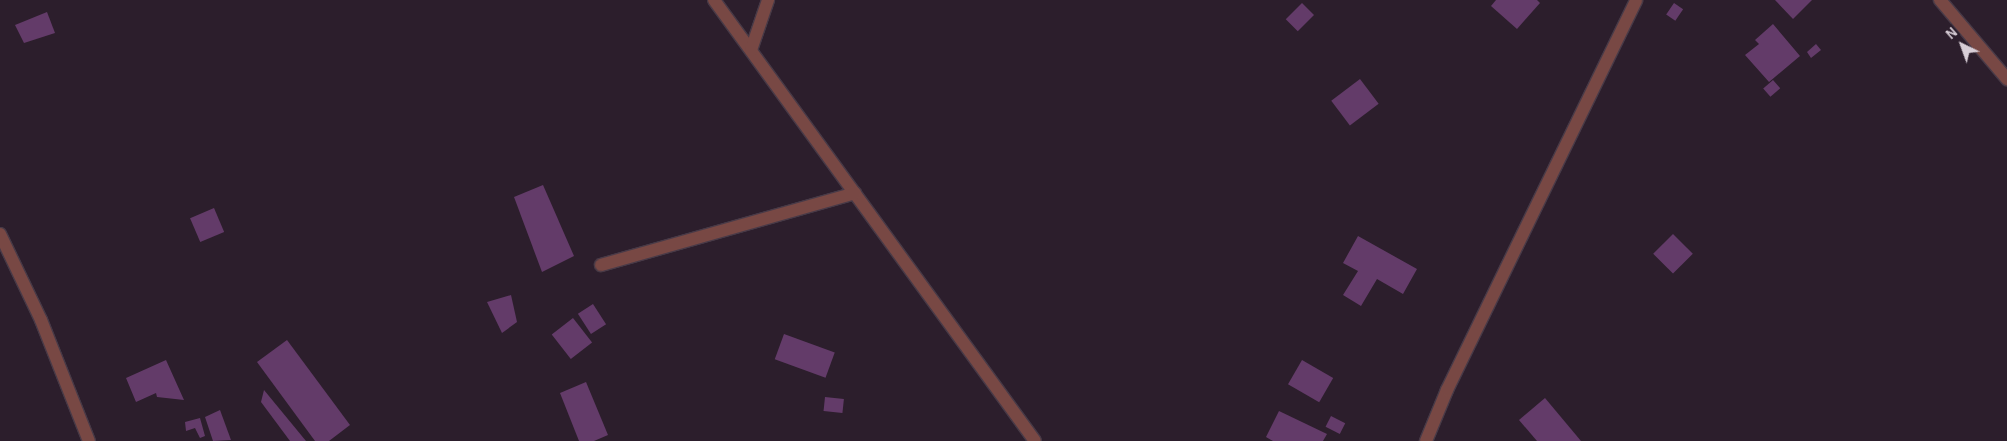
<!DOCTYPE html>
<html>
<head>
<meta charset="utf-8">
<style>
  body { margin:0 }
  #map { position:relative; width:2007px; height:441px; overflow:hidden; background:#2c1e2c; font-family:"Alegreya Sans",sans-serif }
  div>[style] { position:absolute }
  .building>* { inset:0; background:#633b69; transform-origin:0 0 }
  .roads { filter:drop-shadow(1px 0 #483a47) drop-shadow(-1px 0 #483a47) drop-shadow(0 1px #483a47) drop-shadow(0 -1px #483a47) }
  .minor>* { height:12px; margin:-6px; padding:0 6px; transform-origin:6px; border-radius:6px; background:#784844 }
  span { translate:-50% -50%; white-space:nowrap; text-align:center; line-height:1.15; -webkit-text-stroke:4px #2c1e2c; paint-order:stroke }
  .north { position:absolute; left:1937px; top:20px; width:50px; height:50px; -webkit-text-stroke:4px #2c1e2c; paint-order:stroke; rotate:318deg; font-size:14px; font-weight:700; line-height:20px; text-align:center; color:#d8ced7 }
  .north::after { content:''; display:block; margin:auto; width:18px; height:22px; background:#d8ced7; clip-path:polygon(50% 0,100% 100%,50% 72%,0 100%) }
</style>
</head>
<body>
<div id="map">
  <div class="building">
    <i style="clip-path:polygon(1496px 0,1537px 0,1540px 3px,1517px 29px,1491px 6px)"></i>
    <i style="clip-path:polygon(1775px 0,1812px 0,1793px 19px)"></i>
    <i style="left:1302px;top:3px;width:17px;height:23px;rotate:45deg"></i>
    <i style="left:1674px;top:3px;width:11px;height:14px;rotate:34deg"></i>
    <i style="clip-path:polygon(47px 12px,55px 33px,24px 43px,15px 25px)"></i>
    <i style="clip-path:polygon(1773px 24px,1800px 56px,1769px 82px,1745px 55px,1759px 44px,1755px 40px)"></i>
    <i style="clip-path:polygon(1816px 44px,1821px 50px,1811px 58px,1807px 52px)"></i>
    <i style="left:1360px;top:79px;width:31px;height:36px;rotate:53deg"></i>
    <i style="left:1773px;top:80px;width:11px;height:13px;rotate:49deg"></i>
    <i style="clip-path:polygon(543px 185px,574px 256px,542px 272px,514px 197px)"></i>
    <i style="left:214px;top:208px;width:26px;height:26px;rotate:67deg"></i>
    <i style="left:1673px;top:234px;width:28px;height:28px;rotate:45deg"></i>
    <i style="clip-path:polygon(1358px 236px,1417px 269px,1403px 294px,1377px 279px,1361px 306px,1343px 295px,1358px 271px,1343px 263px)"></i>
    <i style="clip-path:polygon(511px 295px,517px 322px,502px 333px,487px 302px)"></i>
    <i style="left:593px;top:304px;width:24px;height:18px;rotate:57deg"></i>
    <i style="left:573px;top:318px;width:31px;height:27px;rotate:52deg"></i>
    <i style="left:784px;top:334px;width:54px;height:27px;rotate:20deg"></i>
    <i style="clip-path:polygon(287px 340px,350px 425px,329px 441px,315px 441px,257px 362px)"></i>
    <i style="clip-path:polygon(166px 360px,184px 400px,157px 397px,156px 393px,136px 402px,126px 378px)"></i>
    <i style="left:1302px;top:360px;width:36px;height:28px;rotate:30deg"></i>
    <i style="clip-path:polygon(586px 382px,608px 435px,594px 441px,579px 441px,560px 393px)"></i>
    <i style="clip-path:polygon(264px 390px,306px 441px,290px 441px,261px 402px)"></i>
    <i style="left:825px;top:397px;width:19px;height:14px;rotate:6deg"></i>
    <i style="clip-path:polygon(1545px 398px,1581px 441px,1537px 441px,1519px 420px)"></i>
    <i style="clip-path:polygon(220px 410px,231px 440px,213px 441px,205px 417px)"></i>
    <i style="clip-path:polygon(1279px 411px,1327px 434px,1323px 441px,1273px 441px,1266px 437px)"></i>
    <i style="left:1331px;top:416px;width:16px;height:12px;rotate:27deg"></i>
    <i style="clip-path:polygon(200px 418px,205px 436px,200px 438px,195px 428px,186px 431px,185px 422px)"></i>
  </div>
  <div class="roads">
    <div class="minor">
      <i style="left:714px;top:0;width:545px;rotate:53.95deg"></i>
      <i style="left:1940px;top:0;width:104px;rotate:49.7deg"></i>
      <i style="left:751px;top:50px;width:53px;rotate:-71.2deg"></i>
      <i style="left:0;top:234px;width:95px;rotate:64.5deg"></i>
      <i style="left:41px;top:320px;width:130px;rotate:68.4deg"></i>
      <i style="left:601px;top:265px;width:264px;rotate:-15.8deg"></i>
      <i style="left:1426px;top:441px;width:55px;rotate:-67.6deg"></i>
      <i style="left:1447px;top:390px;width:433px;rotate:-64.1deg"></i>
    </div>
  </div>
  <div class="north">N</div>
</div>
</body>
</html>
